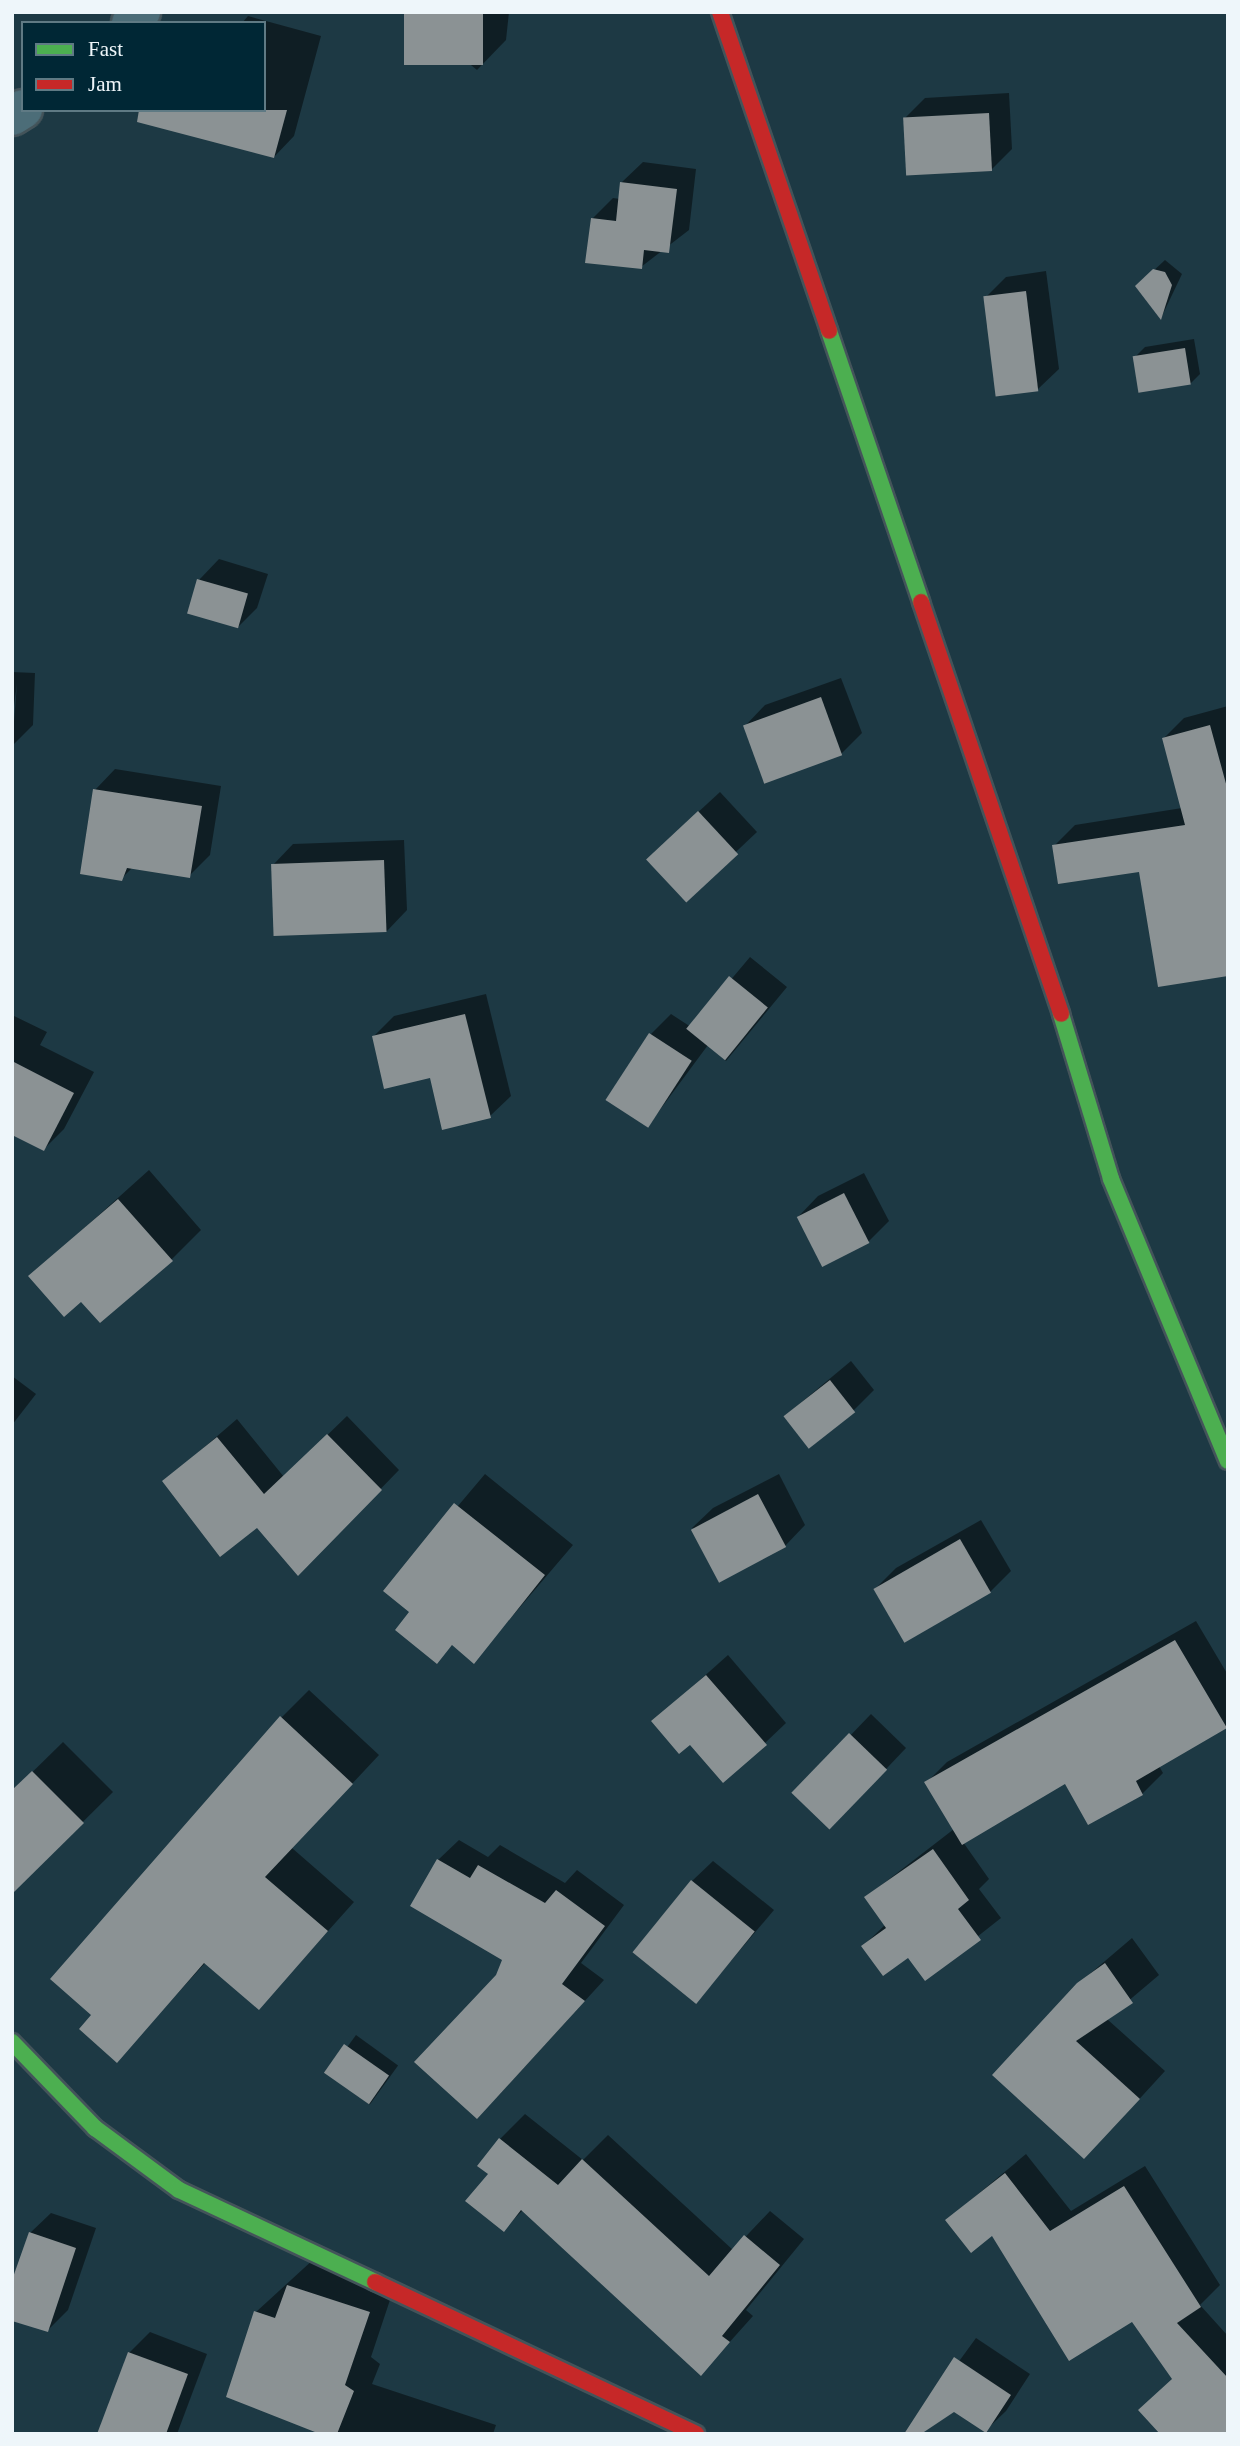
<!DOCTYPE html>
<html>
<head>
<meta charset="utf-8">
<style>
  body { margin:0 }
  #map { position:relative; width:1240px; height:2446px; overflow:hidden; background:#1d3944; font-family:Georgia,serif }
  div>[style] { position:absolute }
  .shadow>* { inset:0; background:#0007; transform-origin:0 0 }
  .building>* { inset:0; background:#8b9294; transform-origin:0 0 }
  .roads { filter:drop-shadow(2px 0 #44545a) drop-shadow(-2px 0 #44545a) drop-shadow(0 2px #44545a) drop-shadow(0 -2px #44545a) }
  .street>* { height:38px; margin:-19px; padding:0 19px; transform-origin:19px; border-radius:19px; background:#4c6d78 }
  .fast>* { height:16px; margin:-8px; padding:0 8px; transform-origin:8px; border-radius:8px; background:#4caf50 }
  .jam>* { height:16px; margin:-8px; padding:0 8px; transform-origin:8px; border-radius:8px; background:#c62828 }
  span { translate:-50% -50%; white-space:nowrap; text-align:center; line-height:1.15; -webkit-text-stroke:7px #002735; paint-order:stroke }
  .frame { position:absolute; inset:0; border:14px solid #eef6fa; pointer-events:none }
  .legend { position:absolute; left:21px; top:21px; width:245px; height:91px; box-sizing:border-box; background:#002735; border:2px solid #5f7a84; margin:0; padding:9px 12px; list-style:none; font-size:21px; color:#eef6fa }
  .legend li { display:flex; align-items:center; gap:14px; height:35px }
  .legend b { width:35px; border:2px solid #5f7a84 }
</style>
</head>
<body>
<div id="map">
  <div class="shadow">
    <i style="clip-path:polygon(406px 12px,509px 12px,506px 40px,477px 70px)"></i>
    <i style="clip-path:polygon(248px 16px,321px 36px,294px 136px,274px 157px,264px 110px,264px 23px,242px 23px)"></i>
    <i style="clip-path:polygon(1009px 93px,1012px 149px,991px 170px,904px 119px,925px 98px)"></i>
    <i style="clip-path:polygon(643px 162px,696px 169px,689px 230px,641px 267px,592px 219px,613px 198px,620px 199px,622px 182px)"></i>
    <i style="clip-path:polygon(1165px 260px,1182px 274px,1161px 318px,1137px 286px)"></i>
    <i style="clip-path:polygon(1046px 271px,1059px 369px,1038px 389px,985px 298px,1006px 277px)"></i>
    <i style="clip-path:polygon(1194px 339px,1200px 374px,1190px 384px,1135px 357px,1145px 347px)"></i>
    <i style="clip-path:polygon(219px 559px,268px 574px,257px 608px,237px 628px,199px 580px)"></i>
    <i style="clip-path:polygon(12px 672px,35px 673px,33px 725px,12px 746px,17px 684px,12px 721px)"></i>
    <i style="clip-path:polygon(841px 678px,862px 733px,841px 754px,745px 726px,765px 705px)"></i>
    <i style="clip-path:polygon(1228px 706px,1228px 974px,1140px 870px,1054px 846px,1075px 825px,1182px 808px,1164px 738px,1184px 718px)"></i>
    <i style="clip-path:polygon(115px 769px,221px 786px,210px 855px,189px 876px,133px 867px,121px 879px,95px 790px)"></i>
    <i style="clip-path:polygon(720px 792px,757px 832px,686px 899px,669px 839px)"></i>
    <i style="clip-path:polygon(404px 840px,407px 910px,387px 931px,273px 865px,293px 844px)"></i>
    <i style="clip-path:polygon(750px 957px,787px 987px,726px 1061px,708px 1045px,648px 1126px,650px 1035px,671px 1014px,691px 1027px)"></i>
    <i style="clip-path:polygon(486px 994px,511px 1096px,490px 1116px,374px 1036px,394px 1016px)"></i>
    <i style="clip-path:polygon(12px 1015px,47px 1032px,40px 1045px,94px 1072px,64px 1129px,44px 1149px,12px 1133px)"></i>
    <i style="clip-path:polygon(149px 1170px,201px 1230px,172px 1259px,100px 1321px,81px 1299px,31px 1276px)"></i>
    <i style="clip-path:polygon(864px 1173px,889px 1221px,869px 1241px,798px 1217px,818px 1196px)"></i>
    <i style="clip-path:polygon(851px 1361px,874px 1390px,853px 1411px,785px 1416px)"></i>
    <i style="clip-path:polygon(12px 1376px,36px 1394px,12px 1425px)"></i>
    <i style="clip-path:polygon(347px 1416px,399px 1470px,298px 1574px,257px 1525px,164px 1482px,237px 1419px,284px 1477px)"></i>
    <i style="clip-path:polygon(485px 1474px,573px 1545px,474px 1661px,453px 1644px,437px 1661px,411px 1612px,386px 1591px)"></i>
    <i style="clip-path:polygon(779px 1474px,805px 1525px,785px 1546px,692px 1528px,713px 1508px)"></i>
    <i style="clip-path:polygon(981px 1520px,1011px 1571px,990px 1592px,876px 1588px,896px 1568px)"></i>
    <i style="clip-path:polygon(1196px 1621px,1228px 1675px,1226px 1726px,1159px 1766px,1163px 1773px,1142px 1794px,1088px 1823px,1066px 1781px,963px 1842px,989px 1879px,979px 1889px,1001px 1918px,925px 1978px,908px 1955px,863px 1946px,886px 1924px,866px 1897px,954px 1829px,926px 1783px,947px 1762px)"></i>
    <i style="clip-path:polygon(728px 1655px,786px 1723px,765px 1743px,690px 1743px,654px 1721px)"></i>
    <i style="clip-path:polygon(309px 1690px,379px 1755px,292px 1848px,354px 1902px,259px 2008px,206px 1962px,117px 2060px,94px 2015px,281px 1718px)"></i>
    <i style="clip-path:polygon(871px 1714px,906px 1748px,851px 1806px,795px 1793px)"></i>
    <i style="clip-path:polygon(63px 1742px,113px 1792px,12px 1892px,12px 1792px)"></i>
    <i style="clip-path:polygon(459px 1840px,488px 1857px,500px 1845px,565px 1883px,577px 1870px,624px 1905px,581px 1963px,604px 1980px,497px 2097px,498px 1976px,505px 1960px,438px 1860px)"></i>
    <i style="clip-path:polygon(713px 1861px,774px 1910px,697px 2001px,692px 1881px)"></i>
    <i style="clip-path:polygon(1132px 1938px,1159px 1975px,1107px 2019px,1165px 2071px,1111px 2130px,995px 2075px,1078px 1984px)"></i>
    <i style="left:356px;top:2035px;width:52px;height:48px;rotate:36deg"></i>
    <i style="clip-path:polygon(525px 2114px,583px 2160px,608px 2135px,733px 2250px,770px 2211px,804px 2239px,746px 2310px,753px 2316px,701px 2374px,524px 2209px,504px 2229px,490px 2174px,500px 2139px)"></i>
    <i style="clip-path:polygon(1026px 2154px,1071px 2211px,1145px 2166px,1220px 2285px,1200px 2305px,1228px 2336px,1228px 2423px,1174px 2378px,1132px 2320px,992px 2233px,947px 2220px)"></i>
    <i style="clip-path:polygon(51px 2213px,96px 2228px,68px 2310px,48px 2330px,30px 2233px)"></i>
    <i style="clip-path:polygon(315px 2258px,395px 2285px,371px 2357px,380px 2364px,372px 2384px,496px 2425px,493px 2434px,325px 2434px,256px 2312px)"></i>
    <i style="clip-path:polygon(150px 2332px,207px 2354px,177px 2434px,99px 2434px,129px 2353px)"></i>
    <i style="clip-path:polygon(976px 2338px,1030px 2374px,1006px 2411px,985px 2431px,954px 2410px,906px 2434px)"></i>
  </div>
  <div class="building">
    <i style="left:404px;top:12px;width:79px;height:53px"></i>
    <i style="clip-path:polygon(139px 110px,287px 110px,274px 158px,137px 122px)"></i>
    <i style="left:989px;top:113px;width:58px;height:86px;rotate:87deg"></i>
    <i style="clip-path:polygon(620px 182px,677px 189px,669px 253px,644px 250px,642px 269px,585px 263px,591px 218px,616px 221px)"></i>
    <i style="clip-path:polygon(1153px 269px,1165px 272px,1172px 285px,1161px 320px,1135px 286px)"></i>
    <i style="left:1026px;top:291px;width:101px;height:43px;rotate:83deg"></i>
    <i style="left:1185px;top:348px;width:37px;height:53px;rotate:81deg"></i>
    <i style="left:197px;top:579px;width:53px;height:36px;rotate:16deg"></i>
    <i style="left:821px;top:697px;width:62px;height:83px;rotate:70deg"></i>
    <i style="clip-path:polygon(1210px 725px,1228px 791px,1228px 976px,1158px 987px,1139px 872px,1058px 884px,1052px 845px,1185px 825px,1162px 738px)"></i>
    <i style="clip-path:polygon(93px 789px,202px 806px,190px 878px,127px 868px,122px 881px,80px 874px)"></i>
    <i style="left:698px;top:811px;width:59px;height:71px;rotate:47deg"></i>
    <i style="left:384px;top:860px;width:72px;height:113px;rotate:88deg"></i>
    <i style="left:729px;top:976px;width:50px;height:68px;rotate:39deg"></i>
    <i style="clip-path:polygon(465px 1014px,491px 1118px,442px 1130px,430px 1078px,384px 1089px,372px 1036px)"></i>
    <i style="left:649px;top:1033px;width:51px;height:80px;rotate:33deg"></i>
    <i style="clip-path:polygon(12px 1061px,74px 1093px,44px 1151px,12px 1135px)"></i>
    <i style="left:844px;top:1193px;width:56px;height:53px;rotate:63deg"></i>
    <i style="clip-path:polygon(118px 1199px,173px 1261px,100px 1323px,81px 1302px,64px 1317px,28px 1276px)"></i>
    <i style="left:830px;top:1380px;width:41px;height:59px;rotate:52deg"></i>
    <i style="clip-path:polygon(327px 1434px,382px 1490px,298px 1576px,257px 1528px,220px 1557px,162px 1481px,217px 1437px,264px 1494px)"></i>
    <i style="left:758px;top:1494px;width:60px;height:76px;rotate:62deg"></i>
    <i style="clip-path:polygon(454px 1503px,545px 1575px,474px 1664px,452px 1645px,437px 1664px,395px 1630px,409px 1612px,383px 1591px)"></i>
    <i style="left:960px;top:1539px;width:62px;height:100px;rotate:60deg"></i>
    <i style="clip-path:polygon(1175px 1640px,1227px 1728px,1136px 1781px,1143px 1795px,1088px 1825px,1065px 1784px,962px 1845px,924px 1782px)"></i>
    <i style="clip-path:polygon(706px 1675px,767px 1745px,723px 1783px,690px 1745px,679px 1754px,651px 1721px)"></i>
    <i style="clip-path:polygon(280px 1716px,353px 1784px,265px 1877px,328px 1931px,259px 2010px,204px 1963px,117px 2063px,79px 2029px,91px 2015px,50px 1979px)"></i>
    <i style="left:849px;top:1733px;width:53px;height:83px;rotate:44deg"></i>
    <i style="clip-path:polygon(32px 1771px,84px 1823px,12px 1894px,12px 1790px)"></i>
    <i style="clip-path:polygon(933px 1849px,969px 1900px,958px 1909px,981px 1940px,925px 1981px,908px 1958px,883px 1976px,861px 1946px,886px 1928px,864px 1897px)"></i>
    <i style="clip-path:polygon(437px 1859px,470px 1878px,478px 1865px,545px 1903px,556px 1890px,605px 1926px,562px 1984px,585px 2001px,477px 2119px,414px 2062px,496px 1975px,502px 1960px,410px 1906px)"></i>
    <i style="left:691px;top:1880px;width:82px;height:93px;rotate:39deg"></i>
    <i style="clip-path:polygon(1105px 1963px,1133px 2003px,1076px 2041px,1140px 2099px,1084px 2159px,992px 2075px,1077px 1983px)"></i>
    <i style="left:344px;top:2044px;width:55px;height:35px;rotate:35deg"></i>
    <i style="clip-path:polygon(499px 2138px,558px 2185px,582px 2159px,709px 2276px,744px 2235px,780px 2265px,722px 2336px,730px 2342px,701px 2376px,521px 2210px,504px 2232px,465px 2201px,488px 2174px,477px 2166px)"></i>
    <i style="clip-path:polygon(1005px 2173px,1050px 2231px,1124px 2186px,1201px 2307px,1177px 2323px,1228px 2378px,1228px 2434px,1160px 2434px,1138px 2410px,1172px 2379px,1132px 2322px,1069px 2361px,992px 2236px,971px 2253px,945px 2220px)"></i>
    <i style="clip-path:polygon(29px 2232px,76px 2248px,48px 2332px,12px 2321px,12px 2280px)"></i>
    <i style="clip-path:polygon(287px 2285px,370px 2312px,345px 2385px,354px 2391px,337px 2434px,320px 2434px,226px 2397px,254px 2311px,275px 2318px)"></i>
    <i style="clip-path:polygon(128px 2352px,188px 2374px,166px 2434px,97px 2434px)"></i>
    <i style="clip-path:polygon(954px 2357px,1011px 2395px,986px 2433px,954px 2412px,921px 2434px,904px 2434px)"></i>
  </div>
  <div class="roads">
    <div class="street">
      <i style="left:131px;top:23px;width:15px;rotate:-48deg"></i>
      <i style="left:12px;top:116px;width:13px;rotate:-32deg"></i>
    </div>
    <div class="fast">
      <i style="left:829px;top:331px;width:286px;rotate:71.2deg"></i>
      <i style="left:1061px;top:1014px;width:172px;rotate:73.1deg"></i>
      <i style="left:1111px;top:1179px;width:305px;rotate:67.5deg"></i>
      <i style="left:12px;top:2042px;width:120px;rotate:46deg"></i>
      <i style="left:95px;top:2128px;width:104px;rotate:36.4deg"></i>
      <i style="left:179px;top:2190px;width:217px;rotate:25.1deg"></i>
    </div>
    <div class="jam">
      <i style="left:720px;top:12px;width:337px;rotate:71.1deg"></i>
      <i style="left:921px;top:602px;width:435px;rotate:71.2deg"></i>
      <i style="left:375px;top:2282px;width:355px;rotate:25.3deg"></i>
    </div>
  </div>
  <div class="frame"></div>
  <ul class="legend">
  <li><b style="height:9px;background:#4caf50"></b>Fast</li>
  <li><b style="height:9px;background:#c62828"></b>Jam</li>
  </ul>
</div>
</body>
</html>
